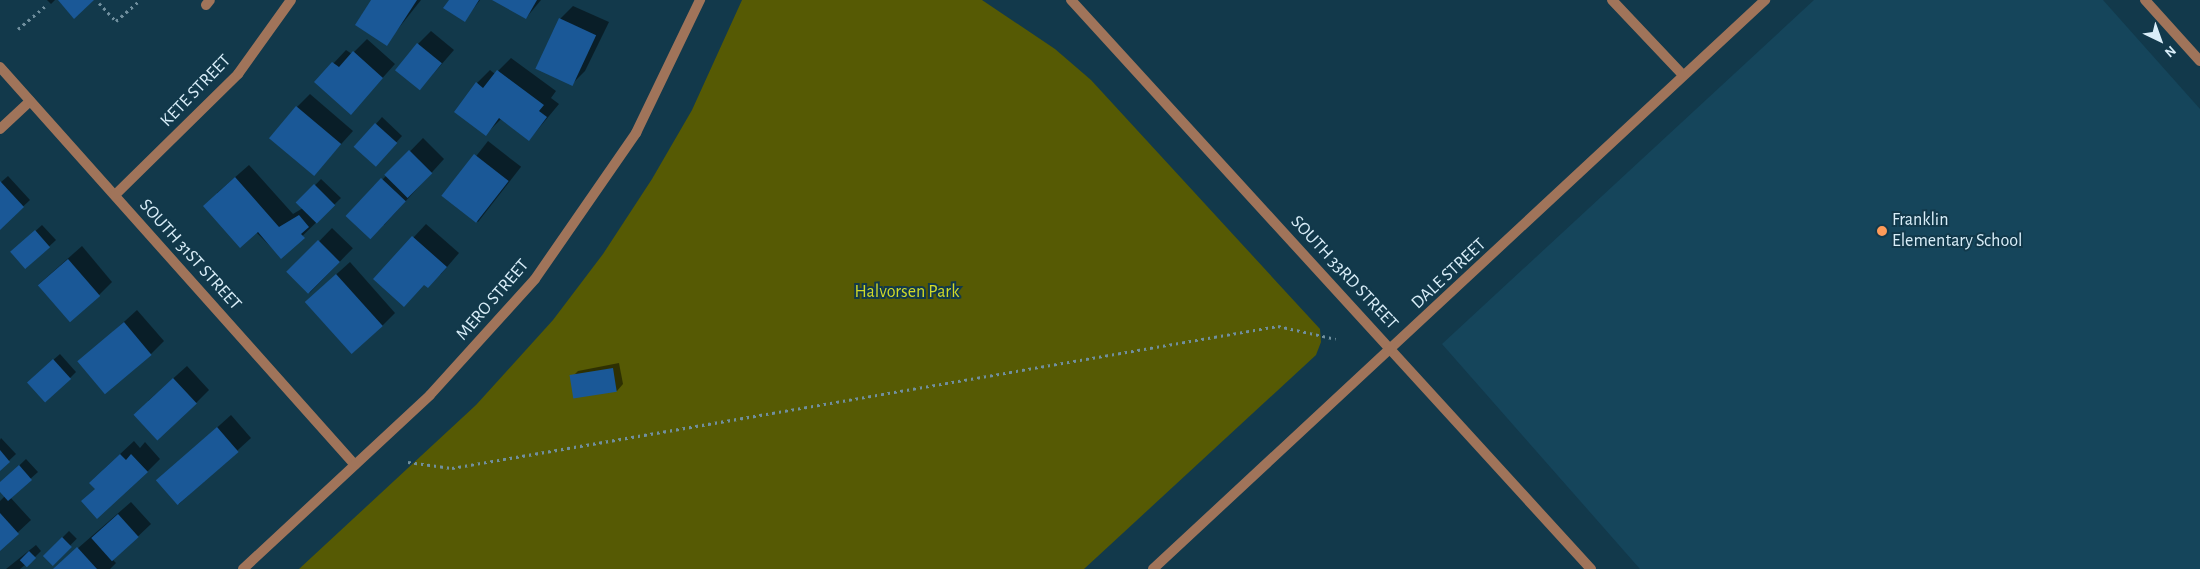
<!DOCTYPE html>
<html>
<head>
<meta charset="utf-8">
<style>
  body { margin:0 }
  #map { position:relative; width:2200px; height:569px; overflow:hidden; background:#12394b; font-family:"Alegreya Sans",sans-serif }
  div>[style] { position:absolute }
  .built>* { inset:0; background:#15455b }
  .green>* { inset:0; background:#565a04 }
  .shadow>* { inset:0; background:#0007; transform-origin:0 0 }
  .building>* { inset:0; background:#1a5897; transform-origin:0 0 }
  .path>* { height:3px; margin-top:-1.5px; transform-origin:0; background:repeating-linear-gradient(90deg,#708f9e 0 2.5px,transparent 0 6.5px) }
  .service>* { height:10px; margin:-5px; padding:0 5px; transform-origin:5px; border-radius:5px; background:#a0745a }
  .minor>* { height:10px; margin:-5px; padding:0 5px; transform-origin:5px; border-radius:5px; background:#a0745a }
  .dots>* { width:14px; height:14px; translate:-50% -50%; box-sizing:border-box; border:2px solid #12394b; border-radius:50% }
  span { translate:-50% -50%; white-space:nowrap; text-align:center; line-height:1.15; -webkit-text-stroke:4px #12394b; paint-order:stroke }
  .street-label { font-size:18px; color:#d9eef9 }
  .poi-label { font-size:18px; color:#d9eef9 }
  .left { translate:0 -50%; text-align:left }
  .park-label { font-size:18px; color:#d0d929 }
  .north { position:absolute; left:2135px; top:15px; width:50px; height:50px; -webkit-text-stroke:4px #12394b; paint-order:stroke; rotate:138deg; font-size:14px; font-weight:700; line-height:20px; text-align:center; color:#d9eef9 }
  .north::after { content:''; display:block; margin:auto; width:18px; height:22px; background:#d9eef9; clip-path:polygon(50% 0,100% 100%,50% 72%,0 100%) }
</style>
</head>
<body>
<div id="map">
  <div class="built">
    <i style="clip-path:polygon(1814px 0,2103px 0,2200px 109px,2200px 569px,1640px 569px,1442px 344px)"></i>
  </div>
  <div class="green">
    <i style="clip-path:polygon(742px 0,982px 0,1055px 49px,1091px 80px,1320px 329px,1321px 342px,1316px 355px,1084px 569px,299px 569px,476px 405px,553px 320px,603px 254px,652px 179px,692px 110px)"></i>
  </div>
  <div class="shadow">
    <i style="clip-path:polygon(47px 0,55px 0,51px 4px)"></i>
    <i style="clip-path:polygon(373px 0,421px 0,386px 44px)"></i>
    <i style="clip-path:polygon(450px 0,480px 0,464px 21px)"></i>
    <i style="clip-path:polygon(495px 0,541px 0,526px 18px)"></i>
    <i style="clip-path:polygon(573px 6px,609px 22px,585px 71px,572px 84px,560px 19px)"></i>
    <i style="clip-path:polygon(431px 31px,454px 50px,420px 89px,418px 44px)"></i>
    <i style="clip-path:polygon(367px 39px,395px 64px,351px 113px,316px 82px,346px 50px,352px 54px)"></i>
    <i style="clip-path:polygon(511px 58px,556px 91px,551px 98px,559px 104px,529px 140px,501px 119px,486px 134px,477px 83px,490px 70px,495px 74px)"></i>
    <i style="clip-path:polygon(310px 94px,353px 131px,314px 174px,297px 107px)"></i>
    <i style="clip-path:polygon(382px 117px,402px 136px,382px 158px,376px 124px)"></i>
    <i style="clip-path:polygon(423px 138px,444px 159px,384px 225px,347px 216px)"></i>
    <i style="left:488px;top:141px;width:42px;height:70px;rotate:38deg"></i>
    <i style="clip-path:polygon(249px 165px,293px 214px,303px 208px,298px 203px,321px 179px,341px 198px,281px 257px,217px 193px)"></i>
    <i style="clip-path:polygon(8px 176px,30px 200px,0 228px,0 183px)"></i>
    <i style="clip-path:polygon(426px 224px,459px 253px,441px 274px,424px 284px,375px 279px)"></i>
    <i style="clip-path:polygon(42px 225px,56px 240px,26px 268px,19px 246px)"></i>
    <i style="left:332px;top:228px;width:29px;height:62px;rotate:44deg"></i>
    <i style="clip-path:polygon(82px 246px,112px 282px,99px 295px,38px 285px)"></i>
    <i style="clip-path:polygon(350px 262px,395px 313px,382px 326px,320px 289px)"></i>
    <i style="clip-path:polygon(137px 310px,164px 341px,151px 354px,80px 362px)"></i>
    <i style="clip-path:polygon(60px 354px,76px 372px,70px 378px,35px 376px)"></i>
    <i style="clip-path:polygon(619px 363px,623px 384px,617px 391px,571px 378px,578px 371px)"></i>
    <i style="clip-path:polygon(187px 366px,209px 390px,196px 403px,148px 401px)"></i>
    <i style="clip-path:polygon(231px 415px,251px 438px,179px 504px,172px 468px)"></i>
    <i style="clip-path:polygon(1px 438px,16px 454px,0 469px,0 440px)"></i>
    <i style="clip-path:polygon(134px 441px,140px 448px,145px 442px,160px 459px,147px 472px,96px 489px,103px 470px)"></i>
    <i style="clip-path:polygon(26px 459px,38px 472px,10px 497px,31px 520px,0 549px,0 501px,5px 496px,0 490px,0 484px)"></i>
    <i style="clip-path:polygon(131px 502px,151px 524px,113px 560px,116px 563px,110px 569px,54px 569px)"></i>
    <i style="left:69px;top:531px;width:11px;height:35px;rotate:45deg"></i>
    <i style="clip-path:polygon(36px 545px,41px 551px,35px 557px,20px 569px,6px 569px)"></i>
  </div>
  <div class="building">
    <i style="clip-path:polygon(58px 0,94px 0,74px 19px)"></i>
    <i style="clip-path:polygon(371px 0,417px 0,387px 46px,355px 25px)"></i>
    <i style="clip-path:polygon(449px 0,479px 0,465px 22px,443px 8px)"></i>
    <i style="clip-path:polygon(492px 0,537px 0,526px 19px)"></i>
    <i style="left:559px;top:18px;width:41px;height:56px;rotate:25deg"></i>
    <i style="left:417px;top:43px;width:32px;height:35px;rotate:39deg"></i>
    <i style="clip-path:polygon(353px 51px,383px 78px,351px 115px,314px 82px,332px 62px,339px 67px)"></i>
    <i style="clip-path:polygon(497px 70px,544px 105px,539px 111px,547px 117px,529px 141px,499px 118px,486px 136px,454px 112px,476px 82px,483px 88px)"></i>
    <i style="left:296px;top:106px;width:59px;height:42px;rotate:40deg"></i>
    <i style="left:375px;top:123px;width:30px;height:32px;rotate:42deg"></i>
    <i style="left:409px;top:150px;width:33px;height:35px;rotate:45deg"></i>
    <i style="left:474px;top:154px;width:44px;height:53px;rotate:38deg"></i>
    <i style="clip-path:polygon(235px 177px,279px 227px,299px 215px,309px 227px,301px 234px,305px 238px,281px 259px,258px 232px,240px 248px,203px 206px)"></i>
    <i style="left:381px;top:178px;width:34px;height:52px;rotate:43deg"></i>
    <i style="clip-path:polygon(0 181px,24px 207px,0 230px)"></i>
    <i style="left:314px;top:184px;width:30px;height:26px;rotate:45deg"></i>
    <i style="left:35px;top:230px;width:23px;height:33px;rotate:49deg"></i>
    <i style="clip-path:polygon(412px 236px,447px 267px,428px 288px,424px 285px,404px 307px,373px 279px)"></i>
    <i style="left:318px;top:240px;width:31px;height:45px;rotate:45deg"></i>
    <i style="left:68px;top:259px;width:49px;height:40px;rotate:49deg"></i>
    <i style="left:336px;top:274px;width:70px;height:42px;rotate:48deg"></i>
    <i style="left:124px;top:322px;width:43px;height:61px;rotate:50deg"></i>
    <i style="left:53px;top:359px;width:27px;height:35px;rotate:48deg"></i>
    <i style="left:613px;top:368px;width:24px;height:44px;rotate:81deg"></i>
    <i style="left:173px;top:378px;width:35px;height:54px;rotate:47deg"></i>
    <i style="left:217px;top:427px;width:33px;height:81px;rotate:49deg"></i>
    <i style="clip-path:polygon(0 450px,10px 462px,0 471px)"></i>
    <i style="clip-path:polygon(120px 454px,126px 460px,131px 454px,148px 472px,97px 519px,81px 501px,95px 489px,89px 483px)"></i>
    <i style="clip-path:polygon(19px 465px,32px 480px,8px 501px,0 492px,0 482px)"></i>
    <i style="clip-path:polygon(0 513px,19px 534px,0 551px)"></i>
    <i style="left:118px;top:514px;width:31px;height:36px;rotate:48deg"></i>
    <i style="left:62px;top:537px;width:14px;height:27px;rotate:45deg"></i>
    <i style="clip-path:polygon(77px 547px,97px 569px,53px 569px)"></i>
    <i style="left:29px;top:551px;width:10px;height:13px;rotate:45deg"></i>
  </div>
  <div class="path">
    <i style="left:99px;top:3px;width:25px;rotate:47deg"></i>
    <i style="left:116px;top:21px;width:32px;rotate:-41deg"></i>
    <i style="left:18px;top:29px;width:38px;rotate:-40deg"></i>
    <i style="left:408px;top:462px;width:44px;rotate:7.8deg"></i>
    <i style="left:452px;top:468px;width:838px;rotate:-9.75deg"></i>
    <i style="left:1278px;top:326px;width:59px;rotate:12.6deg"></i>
  </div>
  <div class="service">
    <i style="left:206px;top:5px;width:6px;rotate:-51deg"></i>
    <i style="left:0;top:129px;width:41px;rotate:-43deg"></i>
  </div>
  <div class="minor">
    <i style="left:1071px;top:0;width:771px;rotate:47.58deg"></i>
    <i style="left:1612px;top:0;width:103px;rotate:46.6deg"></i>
    <i style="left:2145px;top:0;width:82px;rotate:48deg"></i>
    <i style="left:0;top:67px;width:533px;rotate:48.27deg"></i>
    <i style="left:115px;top:195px;width:173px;rotate:-44.5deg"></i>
    <i style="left:238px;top:74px;width:91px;rotate:-54.4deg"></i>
    <i style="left:243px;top:569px;width:255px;rotate:-42.9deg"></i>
    <i style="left:430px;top:395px;width:156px;rotate:-47.8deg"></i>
    <i style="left:535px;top:279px;width:178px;rotate:-55.3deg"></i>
    <i style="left:636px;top:133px;width:148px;rotate:-64.3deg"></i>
    <i style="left:1153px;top:569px;width:836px;rotate:-42.91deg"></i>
  </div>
  <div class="dots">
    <i style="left:1882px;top:231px;background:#fe9b59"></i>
  </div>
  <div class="street-label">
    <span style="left:196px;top:91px;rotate:-46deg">KETE STREET</span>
    <span style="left:190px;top:255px;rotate:48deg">SOUTH 31ST STREET</span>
    <span style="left:1344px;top:273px;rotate:47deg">SOUTH 33RD STREET</span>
    <span style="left:1449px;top:274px;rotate:-43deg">DALE STREET</span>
    <span style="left:493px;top:300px;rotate:-49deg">MERO STREET</span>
  </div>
  <div class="poi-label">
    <span class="left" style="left:1892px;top:231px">Franklin<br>Elementary School</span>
  </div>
  <div class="park-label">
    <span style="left:907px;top:292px">Halvorsen Park</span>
  </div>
  <div class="north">N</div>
</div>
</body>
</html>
